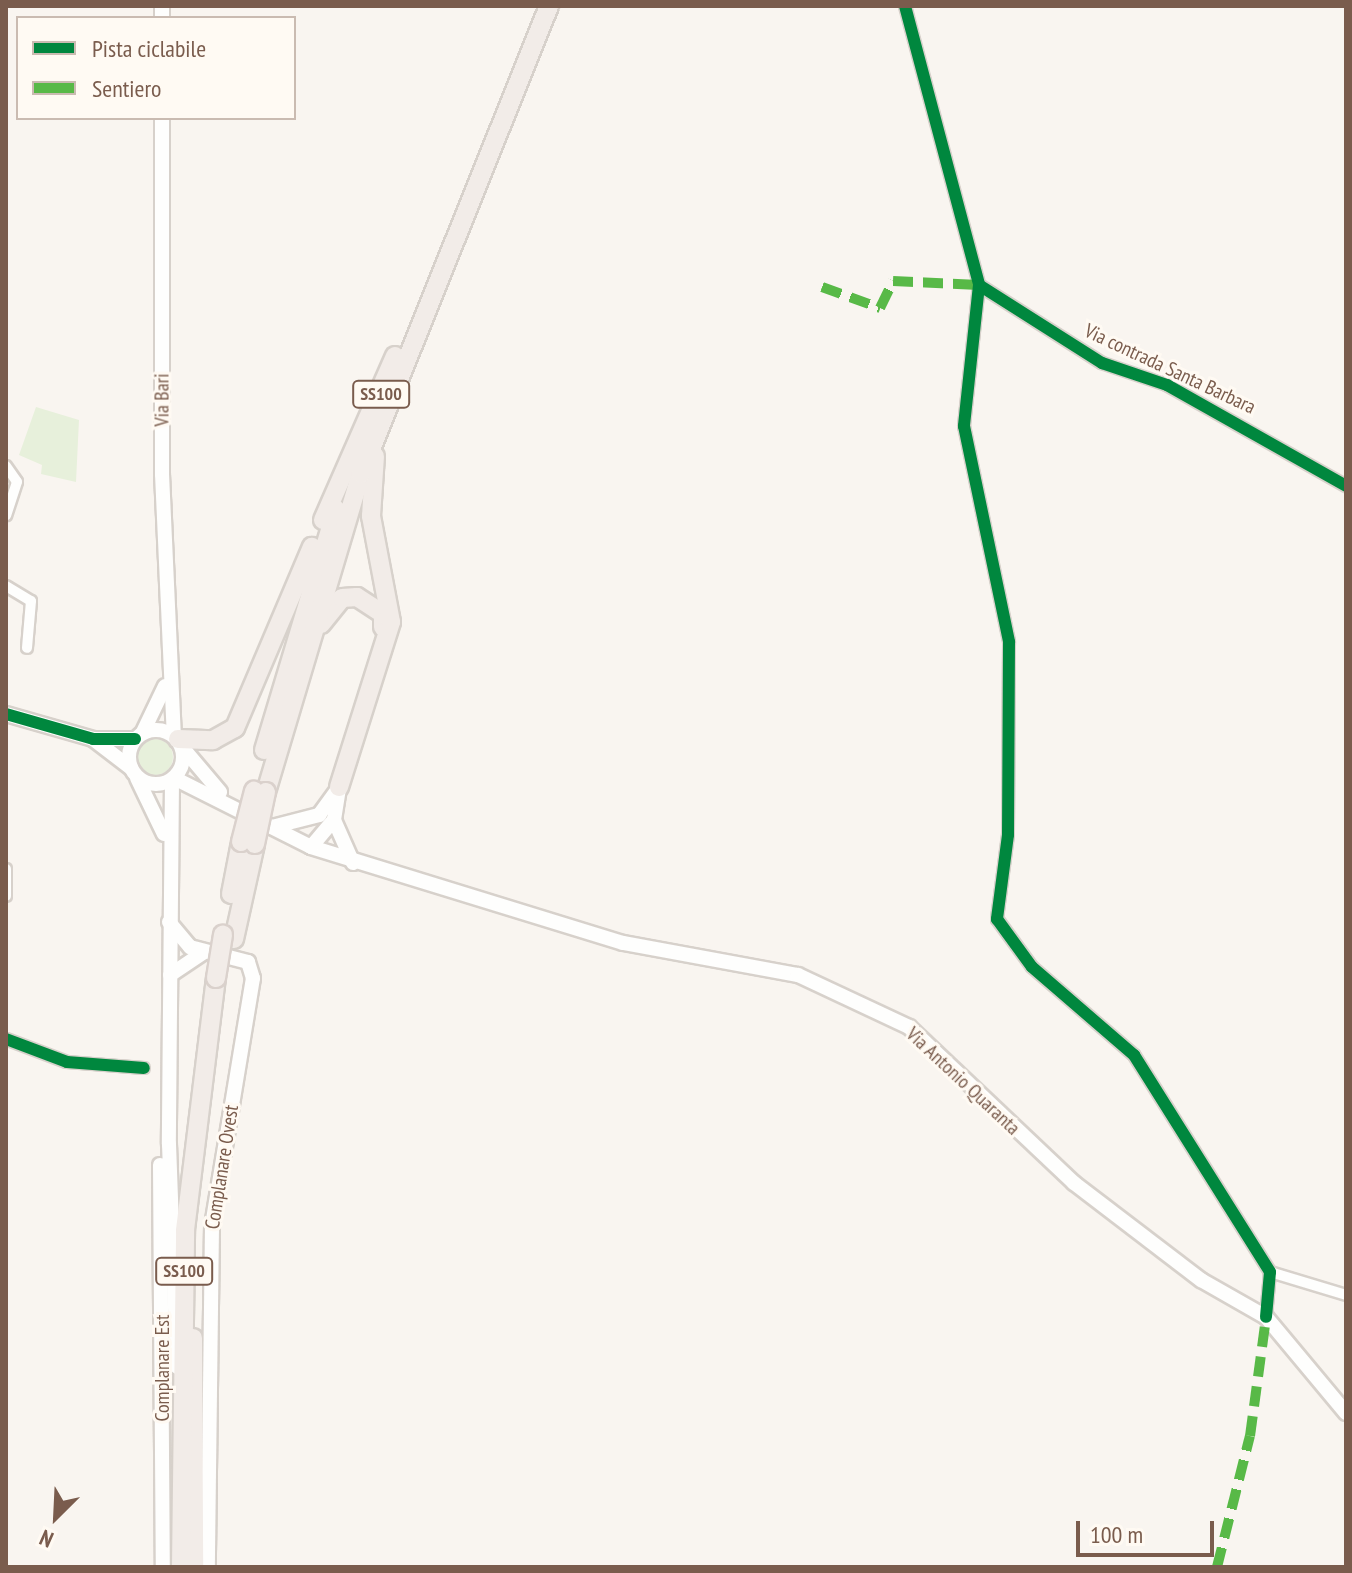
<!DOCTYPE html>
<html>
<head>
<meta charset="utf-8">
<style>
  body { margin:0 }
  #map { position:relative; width:1352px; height:1573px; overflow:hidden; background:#f9f5f0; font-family:"PT Sans Narrow",sans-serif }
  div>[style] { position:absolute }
  .green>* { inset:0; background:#e7f0db }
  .round { border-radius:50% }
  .roads { filter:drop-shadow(2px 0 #d7d1cb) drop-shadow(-2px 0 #d7d1cb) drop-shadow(0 2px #d7d1cb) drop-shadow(0 -2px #d7d1cb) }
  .minor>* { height:10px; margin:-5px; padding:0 5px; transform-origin:5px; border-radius:5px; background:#fefefd }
  .tertiary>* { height:14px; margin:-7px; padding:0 7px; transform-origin:7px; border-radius:7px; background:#fefefd }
  .secondary>* { height:14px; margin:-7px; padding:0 7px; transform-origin:7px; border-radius:7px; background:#fefefd }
  .secondary>.ring { margin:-7px; padding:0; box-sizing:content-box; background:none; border:14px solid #fefefd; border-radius:50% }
  .trunk>* { height:18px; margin:-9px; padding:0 9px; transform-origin:9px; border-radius:9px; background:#f2ece8 }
  .bridges { filter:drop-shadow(2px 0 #dad1cc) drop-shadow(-2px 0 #dad1cc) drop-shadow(0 2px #dad1cc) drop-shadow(0 -2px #dad1cc) }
  .trunk-bridge>* { height:18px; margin:-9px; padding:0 9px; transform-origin:9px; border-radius:9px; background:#f2ece8 }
  .quiet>* { height:10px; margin-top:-5px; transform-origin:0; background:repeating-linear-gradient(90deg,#58b947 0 20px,transparent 0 30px) }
  .cycleway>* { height:12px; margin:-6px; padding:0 6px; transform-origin:6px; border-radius:6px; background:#00873e }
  span { translate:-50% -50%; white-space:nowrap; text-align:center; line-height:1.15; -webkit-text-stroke:6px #fffaf3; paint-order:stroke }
  .shield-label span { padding:2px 6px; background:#fffaf3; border:2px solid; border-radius:6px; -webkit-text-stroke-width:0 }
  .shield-label { font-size:18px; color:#7a5c4d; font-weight:700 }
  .street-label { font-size:20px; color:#7a5c4d }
  .frame { position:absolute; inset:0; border:8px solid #7a5c4d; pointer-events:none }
  .legend { position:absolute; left:16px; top:16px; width:280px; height:104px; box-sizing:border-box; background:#fffaf3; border:2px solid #cabbb1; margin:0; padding:10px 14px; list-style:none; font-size:24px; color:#7a5c4d }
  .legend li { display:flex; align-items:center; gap:16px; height:40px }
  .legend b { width:40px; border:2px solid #cabbb1 }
  .north { position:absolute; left:16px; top:1477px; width:80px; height:80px; -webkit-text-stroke:6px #fffaf3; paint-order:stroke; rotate:204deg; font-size:22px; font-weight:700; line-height:32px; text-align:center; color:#7a5c4d }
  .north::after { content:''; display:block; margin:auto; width:28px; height:36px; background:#7a5c4d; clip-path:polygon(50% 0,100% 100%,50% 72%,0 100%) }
  .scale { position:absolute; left:1076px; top:1521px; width:138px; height:36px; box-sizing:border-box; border:4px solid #7a5c4d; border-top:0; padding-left:10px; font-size:24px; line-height:28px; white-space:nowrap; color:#7a5c4d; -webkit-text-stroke:6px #fffaf3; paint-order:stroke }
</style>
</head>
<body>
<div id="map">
  <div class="green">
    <i style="clip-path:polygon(36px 407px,79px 420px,76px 482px,41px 474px,42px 465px,19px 455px)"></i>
    <i class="round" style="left:137px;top:739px;width:36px;height:36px"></i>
  </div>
  <div class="roads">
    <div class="minor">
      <i style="left:905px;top:6px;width:289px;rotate:75.1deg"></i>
      <i style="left:979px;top:285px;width:142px;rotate:96.1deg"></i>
      <i style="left:964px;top:426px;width:221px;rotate:78.2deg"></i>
      <i style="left:1009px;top:642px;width:193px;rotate:90.3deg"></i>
      <i style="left:1008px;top:835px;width:85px;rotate:97.5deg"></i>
      <i style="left:997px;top:919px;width:59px;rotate:53.9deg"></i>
      <i style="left:1032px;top:967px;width:135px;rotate:40.8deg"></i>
      <i style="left:1134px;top:1055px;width:256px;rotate:57.9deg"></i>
      <i style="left:1270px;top:1272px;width:45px;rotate:95.1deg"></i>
      <i style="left:979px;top:285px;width:146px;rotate:32.4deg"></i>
      <i style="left:1102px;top:363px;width:69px;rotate:18.7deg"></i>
      <i style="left:1167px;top:385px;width:206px;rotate:29.4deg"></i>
      <i style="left:6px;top:466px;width:19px;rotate:55deg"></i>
      <i style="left:17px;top:482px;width:35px;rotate:108deg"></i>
      <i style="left:6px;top:586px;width:29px;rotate:31deg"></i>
      <i style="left:31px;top:601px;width:47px;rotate:94.9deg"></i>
      <i style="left:6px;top:869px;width:27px;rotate:90deg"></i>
      <i style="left:6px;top:1039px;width:65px;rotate:20.7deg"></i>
      <i style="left:67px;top:1062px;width:77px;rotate:4.5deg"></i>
      <i style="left:1270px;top:1272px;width:79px;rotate:16.8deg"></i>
    </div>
    <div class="tertiary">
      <i style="left:6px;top:714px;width:91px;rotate:16deg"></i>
      <i style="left:93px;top:739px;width:42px"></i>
      <i style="left:93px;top:739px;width:48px;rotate:37.3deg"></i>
      <i style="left:334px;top:820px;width:47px;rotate:66.2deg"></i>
      <i style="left:311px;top:847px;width:326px;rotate:17.1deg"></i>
      <i style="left:623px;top:943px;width:178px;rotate:10.4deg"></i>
      <i style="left:798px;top:975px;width:123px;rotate:25.1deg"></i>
      <i style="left:909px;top:1027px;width:227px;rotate:43.4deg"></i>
      <i style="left:1074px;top:1183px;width:160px;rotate:37.4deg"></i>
      <i style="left:1201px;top:1280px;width:75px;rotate:29.6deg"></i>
      <i style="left:1266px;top:1317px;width:125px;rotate:50.2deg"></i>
    </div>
    <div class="secondary">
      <i style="left:162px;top:6px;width:12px;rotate:90deg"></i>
      <i style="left:162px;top:118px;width:356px;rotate:90deg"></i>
      <i style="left:162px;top:474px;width:261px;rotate:87.4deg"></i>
      <i class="ring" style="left:129px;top:730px;width:40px;height:40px"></i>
      <i style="left:143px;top:732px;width:51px;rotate:-64.4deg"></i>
      <i style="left:182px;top:747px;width:59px;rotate:49.8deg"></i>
      <i style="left:137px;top:778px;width:62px;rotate:64.3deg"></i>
      <i style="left:174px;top:778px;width:153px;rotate:26.7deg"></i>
      <i style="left:172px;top:780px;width:364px;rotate:90.5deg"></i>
      <i style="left:169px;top:1144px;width:223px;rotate:87.9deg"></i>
      <i style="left:272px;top:827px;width:49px;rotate:-14.3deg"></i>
      <i style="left:319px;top:815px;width:34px;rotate:-54deg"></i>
      <i style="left:311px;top:847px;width:35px;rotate:-50deg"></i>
      <i style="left:334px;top:820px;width:31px;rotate:-81deg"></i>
      <i style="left:169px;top:922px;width:33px;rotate:50deg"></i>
      <i style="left:190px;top:947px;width:60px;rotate:14.5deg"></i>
      <i style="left:248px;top:962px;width:17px;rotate:73deg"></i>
      <i style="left:253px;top:978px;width:251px;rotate:99.4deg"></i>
      <i style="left:212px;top:1226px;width:341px;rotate:90.7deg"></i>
      <i style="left:170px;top:975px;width:40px;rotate:-34deg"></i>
      <i style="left:160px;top:1165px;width:402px;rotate:89.6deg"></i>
    </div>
    <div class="trunk">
      <i style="left:323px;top:520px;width:179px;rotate:-66.3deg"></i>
      <i style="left:321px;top:624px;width:33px;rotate:-51deg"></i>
      <i style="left:342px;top:598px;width:15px;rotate:-4deg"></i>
      <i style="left:357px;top:597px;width:31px;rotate:33deg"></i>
      <i style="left:383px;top:614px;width:13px;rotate:90deg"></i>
      <i style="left:178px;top:739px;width:35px;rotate:2deg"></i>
      <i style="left:213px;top:740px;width:25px;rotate:-29deg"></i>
      <i style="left:235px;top:728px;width:197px;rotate:-67deg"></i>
      <i style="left:264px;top:750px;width:251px;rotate:-73.3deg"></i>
      <i style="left:339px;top:787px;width:173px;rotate:-72.5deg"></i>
      <i style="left:391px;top:622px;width:108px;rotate:-100.7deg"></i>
      <i style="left:371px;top:516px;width:60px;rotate:-86.2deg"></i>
      <i style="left:266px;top:792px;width:332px;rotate:-73.4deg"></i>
      <i style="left:361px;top:474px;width:504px;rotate:-68.11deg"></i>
      <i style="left:231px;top:894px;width:53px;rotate:-79.1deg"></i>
      <i style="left:234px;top:939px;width:97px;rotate:-77.5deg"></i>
      <i style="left:193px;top:1338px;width:229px;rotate:89.7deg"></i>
      <i style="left:181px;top:1567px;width:337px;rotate:-89.3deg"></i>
      <i style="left:185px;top:1230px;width:254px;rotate:-83deg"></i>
    </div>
  </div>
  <div class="bridges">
    <div class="trunk-bridge">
      <i style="left:241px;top:842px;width:53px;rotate:-75.7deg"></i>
      <i style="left:255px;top:844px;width:53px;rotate:-78.1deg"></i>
      <i style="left:216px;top:978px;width:44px;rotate:-80.8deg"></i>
    </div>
  </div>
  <div class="quiet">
    <i style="left:822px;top:287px;width:62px;rotate:19.9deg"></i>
    <i style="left:880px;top:308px;width:30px;rotate:-64deg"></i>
    <i style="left:893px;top:281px;width:86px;rotate:2.7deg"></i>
    <i style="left:1217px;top:1567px;width:135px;rotate:-75.9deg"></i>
    <i style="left:1250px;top:1436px;width:120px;rotate:-82.3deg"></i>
  </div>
  <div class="cycleway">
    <i style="left:905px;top:6px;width:289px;rotate:75.1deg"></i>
    <i style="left:979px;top:285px;width:142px;rotate:96.1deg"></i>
    <i style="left:964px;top:426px;width:221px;rotate:78.2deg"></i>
    <i style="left:1009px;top:642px;width:193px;rotate:90.3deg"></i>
    <i style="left:1008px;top:835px;width:85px;rotate:97.5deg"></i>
    <i style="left:997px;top:919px;width:59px;rotate:53.9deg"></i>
    <i style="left:1032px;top:967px;width:135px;rotate:40.8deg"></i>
    <i style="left:1134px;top:1055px;width:256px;rotate:57.9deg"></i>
    <i style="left:1270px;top:1272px;width:45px;rotate:95.1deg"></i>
    <i style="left:979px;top:285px;width:146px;rotate:32.4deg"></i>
    <i style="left:1102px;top:363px;width:69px;rotate:18.7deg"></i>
    <i style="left:1167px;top:385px;width:206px;rotate:29.4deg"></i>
    <i style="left:6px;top:714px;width:91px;rotate:16deg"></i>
    <i style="left:93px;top:739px;width:42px"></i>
    <i style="left:6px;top:1039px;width:65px;rotate:20.7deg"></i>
    <i style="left:67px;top:1062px;width:77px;rotate:4.5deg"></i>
  </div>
  <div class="shield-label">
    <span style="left:381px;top:394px">SS100</span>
    <span style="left:184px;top:1271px">SS100</span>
  </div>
  <div class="street-label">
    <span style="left:1170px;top:369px;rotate:25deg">Via contrada Santa Barbara</span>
    <span style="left:162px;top:400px;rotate:-90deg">Via Bari</span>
    <span style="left:963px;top:1081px;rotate:43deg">Via Antonio Quaranta</span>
    <span style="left:222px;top:1167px;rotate:-81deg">Complanare Ovest</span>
    <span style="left:162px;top:1368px;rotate:-90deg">Complanare Est</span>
  </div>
  <div class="frame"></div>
  <ul class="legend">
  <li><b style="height:10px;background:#00873e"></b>Pista ciclabile</li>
  <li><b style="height:10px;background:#58b947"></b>Sentiero</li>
  </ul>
  <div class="north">N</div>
  <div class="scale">100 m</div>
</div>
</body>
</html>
